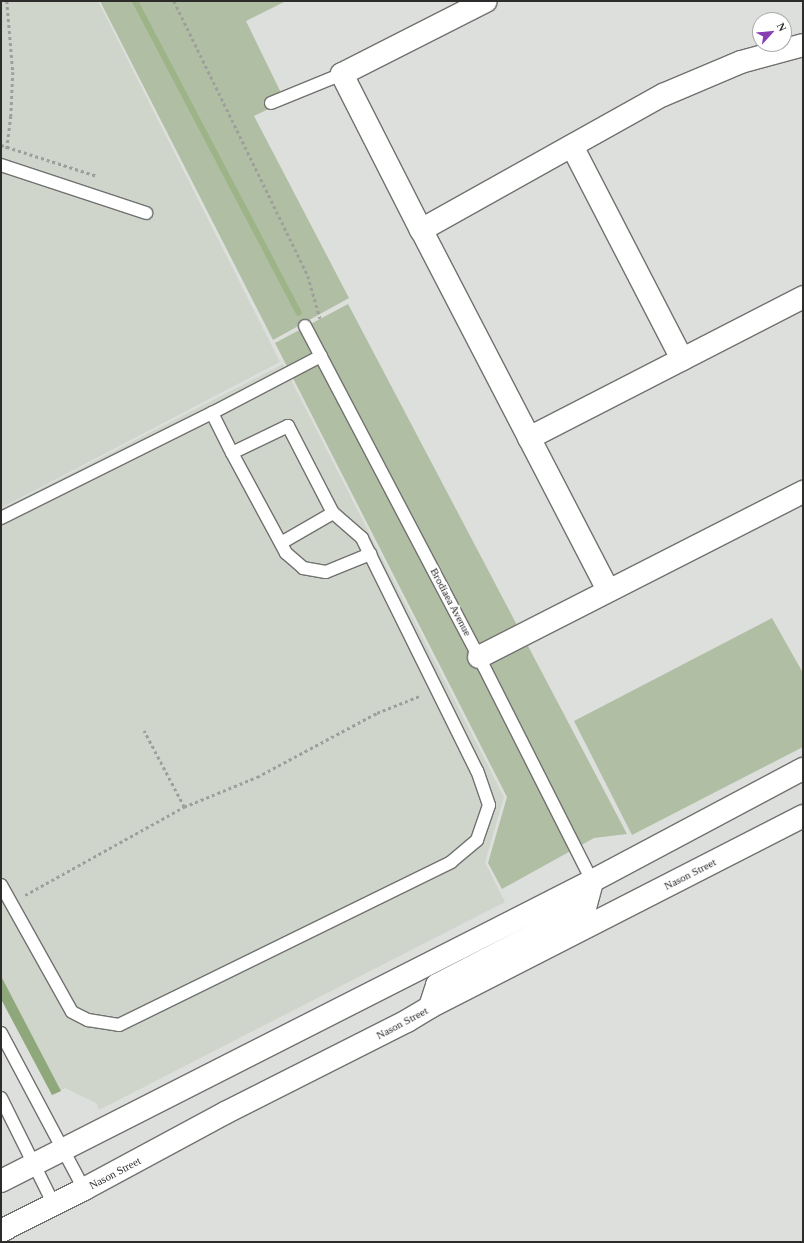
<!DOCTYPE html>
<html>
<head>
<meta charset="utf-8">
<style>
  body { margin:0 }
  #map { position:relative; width:804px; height:1243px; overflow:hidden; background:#dddfdc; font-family:Georgia,serif }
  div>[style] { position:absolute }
  .built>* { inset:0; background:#cfd5cb }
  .green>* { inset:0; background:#b0bfa3 }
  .forest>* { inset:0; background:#8fa87b }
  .stream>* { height:6px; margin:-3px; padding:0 3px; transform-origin:3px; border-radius:3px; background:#9cb487 }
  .path>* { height:2.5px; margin-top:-1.25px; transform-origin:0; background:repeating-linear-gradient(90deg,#9e9f9d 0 3px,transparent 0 6px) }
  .roads { filter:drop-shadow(1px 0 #717270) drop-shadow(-1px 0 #717270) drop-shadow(0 1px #717270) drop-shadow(0 -1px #717270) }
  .service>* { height:12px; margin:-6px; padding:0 6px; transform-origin:6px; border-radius:6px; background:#fff }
  .minor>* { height:22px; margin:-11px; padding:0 11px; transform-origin:11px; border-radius:11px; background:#fff }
  .secondary>* { height:22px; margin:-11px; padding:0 11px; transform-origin:11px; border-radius:11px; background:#fff }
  span { translate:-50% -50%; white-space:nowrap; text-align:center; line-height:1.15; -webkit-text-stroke:4px #fff; paint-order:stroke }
  .street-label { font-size:11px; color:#2c2c2b }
  .frame { position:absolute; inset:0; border:2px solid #2c2c2b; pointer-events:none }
  .north { position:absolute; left:752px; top:12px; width:40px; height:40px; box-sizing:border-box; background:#fff; border:1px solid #ababaa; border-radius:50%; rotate:63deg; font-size:11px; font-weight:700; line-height:16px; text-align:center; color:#2c2c2b }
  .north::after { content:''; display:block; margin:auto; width:14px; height:18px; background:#883fb2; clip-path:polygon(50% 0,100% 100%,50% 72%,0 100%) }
</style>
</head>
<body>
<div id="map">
  <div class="built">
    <i style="clip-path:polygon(1px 1px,98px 1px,280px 362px,1px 508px)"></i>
    <i style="clip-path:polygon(283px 364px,504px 797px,485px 862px,505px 902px,99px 1110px,96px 1103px,65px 1088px,52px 1095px,1px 999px,1px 509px)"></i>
  </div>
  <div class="green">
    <i style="clip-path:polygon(100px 1px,286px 1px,246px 21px,285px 101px,254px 116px,349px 298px,273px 340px)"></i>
    <i style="clip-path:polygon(348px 304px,627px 834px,594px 838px,502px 889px,488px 863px,507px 797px,275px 343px)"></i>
    <i style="clip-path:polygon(772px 618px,803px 673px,803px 747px,632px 835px,574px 721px)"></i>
  </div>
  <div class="forest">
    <i style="clip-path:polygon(1px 976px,61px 1091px,52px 1095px,1px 999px)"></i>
  </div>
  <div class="stream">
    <i style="left:135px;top:1px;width:352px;rotate:62.3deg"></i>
  </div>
  <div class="path">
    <i style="left:7px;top:1px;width:71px;rotate:85.2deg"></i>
    <i style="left:13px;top:72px;width:44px;rotate:92.6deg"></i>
    <i style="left:11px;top:116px;width:34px;rotate:97deg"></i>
    <i style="left:174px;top:1px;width:306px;rotate:64deg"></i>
    <i style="left:308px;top:276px;width:44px;rotate:74.1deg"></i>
    <i style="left:1px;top:145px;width:101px;rotate:17.9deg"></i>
    <i style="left:184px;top:807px;width:79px;rotate:-22.3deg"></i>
    <i style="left:257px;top:777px;width:136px;rotate:-28.1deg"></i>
    <i style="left:377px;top:713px;width:48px;rotate:-21.8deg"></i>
    <i style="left:25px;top:895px;width:182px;rotate:-29deg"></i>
    <i style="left:184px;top:807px;width:86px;rotate:-117.8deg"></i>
  </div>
  <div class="roads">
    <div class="service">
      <i style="left:271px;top:103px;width:77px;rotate:-22.2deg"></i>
      <i style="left:1px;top:165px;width:153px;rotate:18.3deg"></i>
      <i style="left:305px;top:326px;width:374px;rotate:62.3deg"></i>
      <i style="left:479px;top:657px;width:251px;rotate:63.2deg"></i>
      <i style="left:232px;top:453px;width:114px;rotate:61.6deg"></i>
      <i style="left:286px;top:553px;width:23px;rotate:41deg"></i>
      <i style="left:303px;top:568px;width:23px;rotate:10deg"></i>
      <i style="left:326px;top:572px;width:48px;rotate:-22.2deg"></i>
      <i style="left:1px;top:518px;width:236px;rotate:-26.5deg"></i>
      <i style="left:281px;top:543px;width:60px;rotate:-30deg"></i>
      <i style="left:1px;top:885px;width:145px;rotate:60.8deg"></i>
      <i style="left:72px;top:1012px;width:18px;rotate:27deg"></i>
      <i style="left:88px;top:1020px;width:31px;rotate:9deg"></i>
      <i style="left:119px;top:1025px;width:370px;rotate:-26.1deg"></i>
      <i style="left:451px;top:862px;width:34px;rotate:-40deg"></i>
      <i style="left:477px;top:840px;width:37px;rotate:-71deg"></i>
      <i style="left:489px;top:805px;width:36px;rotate:-109deg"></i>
      <i style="left:477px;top:771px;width:260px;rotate:-116.3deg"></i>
      <i style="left:362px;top:538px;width:38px;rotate:-139deg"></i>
      <i style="left:333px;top:513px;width:98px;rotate:-117.3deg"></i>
      <i style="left:288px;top:426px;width:62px;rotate:154.3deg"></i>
      <i style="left:232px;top:453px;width:45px;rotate:-116.6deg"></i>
      <i style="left:212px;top:413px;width:123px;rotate:-27.6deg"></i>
      <i style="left:1px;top:1033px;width:177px;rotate:62deg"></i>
      <i style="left:1px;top:1098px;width:119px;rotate:63.6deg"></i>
    </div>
    <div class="minor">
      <i style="left:572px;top:146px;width:240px;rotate:62.7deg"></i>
      <i style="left:421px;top:230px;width:175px;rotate:-116.9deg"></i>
      <i style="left:342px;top:74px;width:161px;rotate:-26.9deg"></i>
      <i style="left:529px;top:438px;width:308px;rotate:-27.2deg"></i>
      <i style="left:608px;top:590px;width:406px;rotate:-117.4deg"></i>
      <i style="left:421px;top:230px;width:277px;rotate:-29.2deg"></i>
      <i style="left:663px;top:95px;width:85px;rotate:-22.9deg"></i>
      <i style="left:741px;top:62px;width:64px;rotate:-15.3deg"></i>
      <i style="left:479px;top:657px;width:364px;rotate:-27deg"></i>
    </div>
    <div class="secondary">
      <i style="left:430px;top:1007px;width:23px;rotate:-72deg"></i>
      <i style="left:437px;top:985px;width:167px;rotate:-27.5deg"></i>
      <i style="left:585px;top:908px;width:28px;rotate:-75deg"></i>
      <i style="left:1px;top:1181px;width:663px;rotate:-26.91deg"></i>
      <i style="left:592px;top:881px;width:239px;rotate:-28deg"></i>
      <i style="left:1px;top:1231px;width:93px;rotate:-26.8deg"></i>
      <i style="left:84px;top:1189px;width:160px;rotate:-28.3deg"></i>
      <i style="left:225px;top:1113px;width:204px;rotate:-26.8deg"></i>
      <i style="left:407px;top:1021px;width:27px;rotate:-31deg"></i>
      <i style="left:430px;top:1007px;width:419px;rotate:-27.1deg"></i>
    </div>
  </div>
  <div class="street-label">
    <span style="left:451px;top:602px;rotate:62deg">Brodiaea Avenue</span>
    <span style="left:690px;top:874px;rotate:-27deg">Nason Street</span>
    <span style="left:402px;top:1023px;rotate:-28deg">Nason Street</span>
    <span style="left:115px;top:1173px;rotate:-28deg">Nason Street</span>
  </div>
  <div class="frame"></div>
  <div class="north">N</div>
</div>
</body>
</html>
